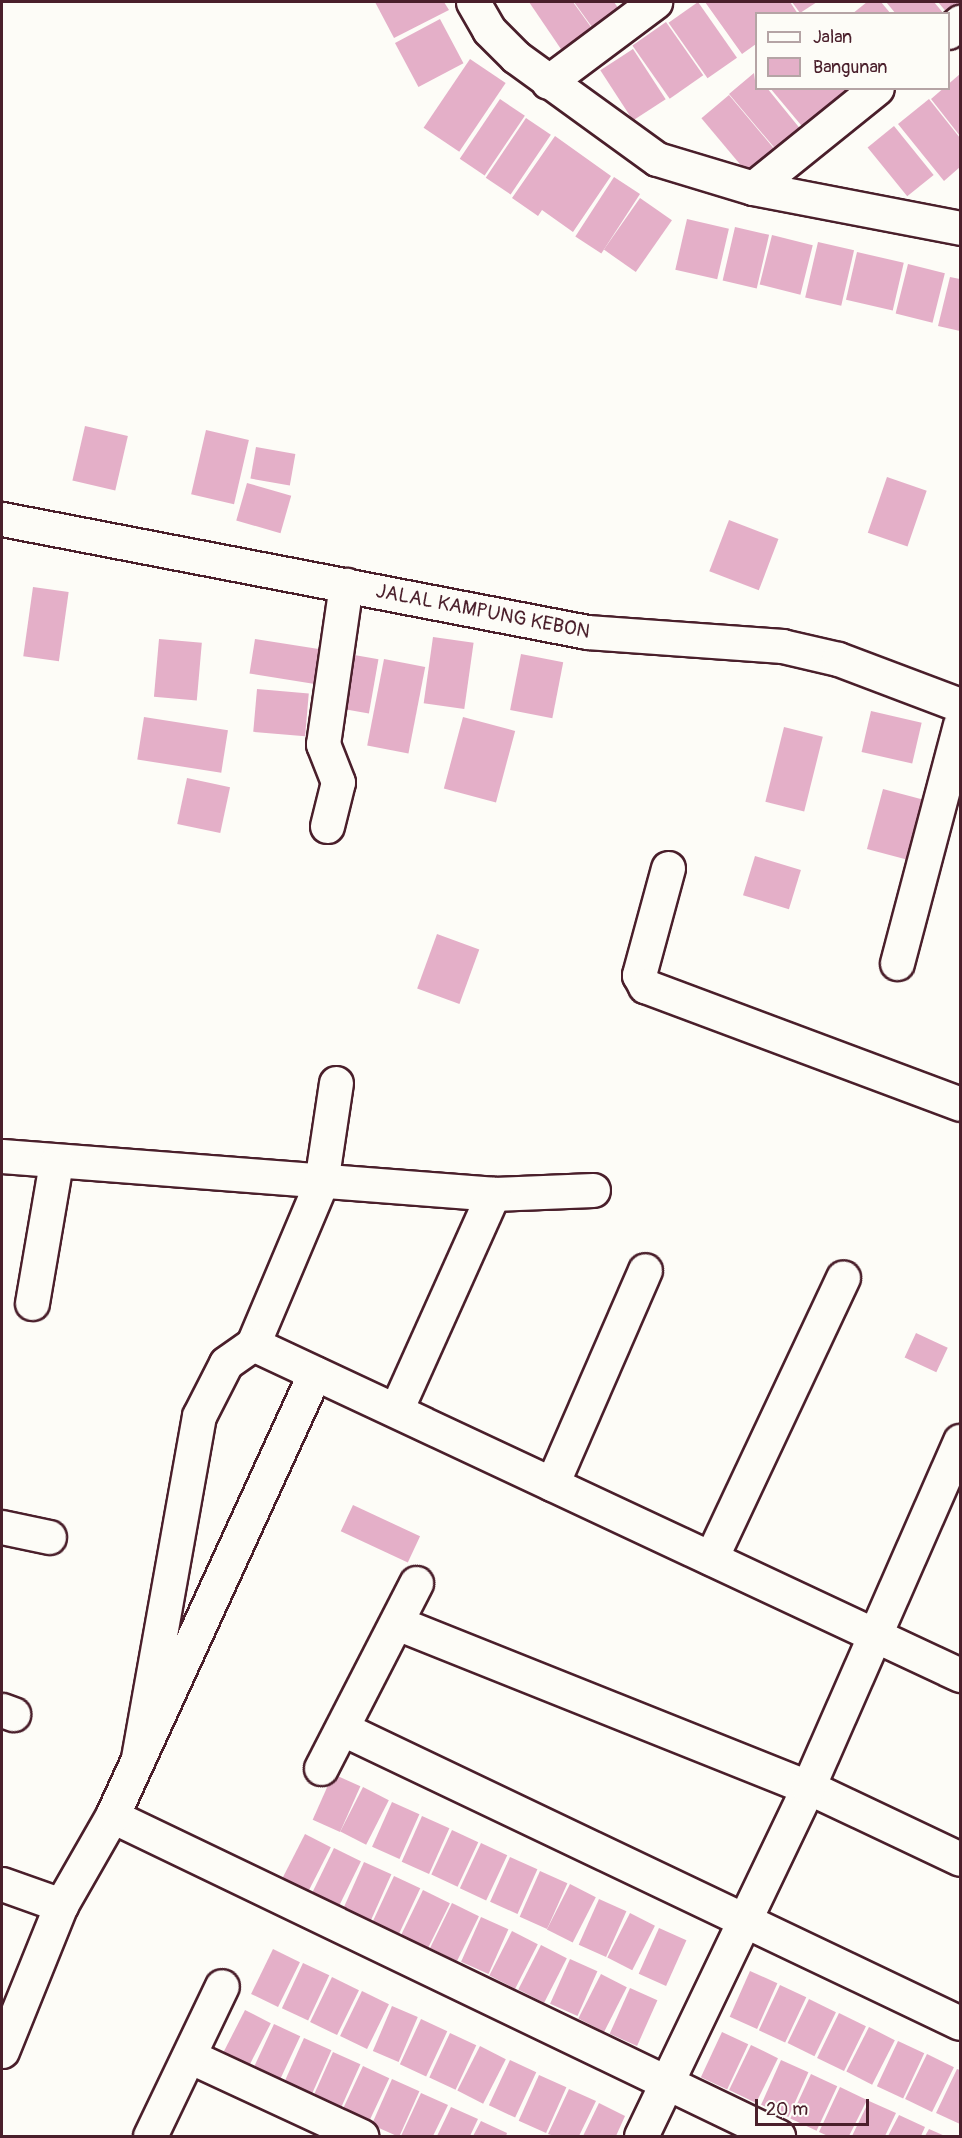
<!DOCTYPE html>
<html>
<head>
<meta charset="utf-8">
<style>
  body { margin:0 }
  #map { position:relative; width:962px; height:2138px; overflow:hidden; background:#fdfcf7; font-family:Pangolin,sans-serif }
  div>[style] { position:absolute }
  .building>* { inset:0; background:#e4afc8; transform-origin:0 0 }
  .roads { filter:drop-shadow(2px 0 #4a1f2b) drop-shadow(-2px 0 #4a1f2b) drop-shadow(0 2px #4a1f2b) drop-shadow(0 -2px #4a1f2b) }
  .street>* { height:33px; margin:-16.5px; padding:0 16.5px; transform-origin:16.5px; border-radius:16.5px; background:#fdfcf7 }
  .secondary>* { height:33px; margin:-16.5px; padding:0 16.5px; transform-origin:16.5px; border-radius:16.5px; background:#fdfcf7 }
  span { translate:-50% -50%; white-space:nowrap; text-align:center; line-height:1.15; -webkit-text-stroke:6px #fdfcf7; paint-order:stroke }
  .street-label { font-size:20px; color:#4a1f2b }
  .frame { position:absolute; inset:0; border:3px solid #4a1f2b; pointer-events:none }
  .legend { position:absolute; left:755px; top:12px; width:195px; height:78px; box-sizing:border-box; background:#fdfcf7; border:2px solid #b5a4a5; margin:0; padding:8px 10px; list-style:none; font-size:18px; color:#4a1f2b }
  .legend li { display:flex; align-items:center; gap:12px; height:30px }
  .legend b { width:30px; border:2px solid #b5a4a5 }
  .scale { position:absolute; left:755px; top:2099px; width:114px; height:27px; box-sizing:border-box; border:3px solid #4a1f2b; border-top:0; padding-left:8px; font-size:18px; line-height:21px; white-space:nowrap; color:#4a1f2b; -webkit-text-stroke:4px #fdfcf7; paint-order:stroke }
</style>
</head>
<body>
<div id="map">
  <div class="building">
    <i style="clip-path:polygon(375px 2px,444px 2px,449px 10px,394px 38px)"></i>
    <i style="clip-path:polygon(529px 2px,573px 2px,596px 34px,565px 55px)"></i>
    <i style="clip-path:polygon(574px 2px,614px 2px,623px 15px,597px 34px)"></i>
    <i style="left:698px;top:2px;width:68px;height:36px;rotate:55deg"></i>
    <i style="clip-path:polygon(705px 2px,790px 2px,798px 14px,756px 14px,756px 44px,742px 54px)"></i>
    <i style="clip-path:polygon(792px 2px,817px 2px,800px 13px)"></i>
    <i style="clip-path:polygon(867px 2px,881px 2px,891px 14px,852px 14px)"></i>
    <i style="clip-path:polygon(886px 2px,934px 2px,944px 14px,896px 14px)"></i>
    <i style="clip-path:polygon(938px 2px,960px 2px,960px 9px,948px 14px)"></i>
    <i style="left:440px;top:19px;width:50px;height:51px;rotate:62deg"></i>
    <i style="left:666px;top:22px;width:65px;height:41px;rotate:55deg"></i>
    <i style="left:633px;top:49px;width:60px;height:39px;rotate:57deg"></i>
    <i style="left:470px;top:59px;width:43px;height:83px;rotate:34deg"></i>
    <i style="clip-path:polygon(754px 73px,756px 88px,767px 88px,802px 131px,778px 152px,729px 94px)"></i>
    <i style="clip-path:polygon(960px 74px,960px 136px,931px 99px)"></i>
    <i style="clip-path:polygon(770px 88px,857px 88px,806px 131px)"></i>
    <i style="left:729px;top:95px;width:78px;height:36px;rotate:50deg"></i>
    <i style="left:500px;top:99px;width:30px;height:72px;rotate:34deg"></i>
    <i style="clip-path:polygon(929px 99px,960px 138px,960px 167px,944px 181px,898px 124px)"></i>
    <i style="left:526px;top:118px;width:30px;height:72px;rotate:34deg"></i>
    <i style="left:894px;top:126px;width:63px;height:34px;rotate:51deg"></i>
    <i style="clip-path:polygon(555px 136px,611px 176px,573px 232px,542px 210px,538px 216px,512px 198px)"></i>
    <i style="left:614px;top:177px;width:31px;height:71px;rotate:33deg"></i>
    <i style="left:640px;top:198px;width:39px;height:63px;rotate:35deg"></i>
    <i style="left:687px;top:219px;width:43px;height:52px;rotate:13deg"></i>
    <i style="left:735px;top:227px;width:35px;height:55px;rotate:13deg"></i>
    <i style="left:772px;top:235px;width:42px;height:51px;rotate:14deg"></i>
    <i style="left:818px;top:242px;width:37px;height:57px;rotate:13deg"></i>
    <i style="left:857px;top:252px;width:48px;height:49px;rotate:13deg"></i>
    <i style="left:908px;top:264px;width:38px;height:51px;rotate:14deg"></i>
    <i style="clip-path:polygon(950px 277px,960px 279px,960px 331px,938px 326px)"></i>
    <i style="left:85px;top:426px;width:44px;height:56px;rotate:13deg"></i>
    <i style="left:206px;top:430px;width:44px;height:66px;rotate:13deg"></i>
    <i style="left:256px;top:447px;width:40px;height:32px;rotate:10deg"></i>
    <i style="left:887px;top:477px;width:42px;height:59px;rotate:19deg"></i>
    <i style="left:247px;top:483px;width:46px;height:39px;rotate:16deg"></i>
    <i style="left:729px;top:520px;width:53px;height:55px;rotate:21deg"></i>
    <i style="left:33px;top:587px;width:36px;height:70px;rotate:8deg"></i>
    <i style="left:433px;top:637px;width:41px;height:67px;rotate:8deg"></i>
    <i style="left:159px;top:639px;width:43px;height:58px;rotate:5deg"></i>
    <i style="left:255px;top:639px;width:66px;height:35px;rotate:9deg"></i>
    <i style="left:343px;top:653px;width:36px;height:55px;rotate:10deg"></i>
    <i style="left:521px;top:654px;width:43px;height:57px;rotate:11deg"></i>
    <i style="left:384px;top:659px;width:42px;height:88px;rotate:11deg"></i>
    <i style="left:257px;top:689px;width:52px;height:43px;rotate:5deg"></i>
    <i style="left:871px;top:711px;width:52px;height:42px;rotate:13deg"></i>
    <i style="left:144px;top:717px;width:85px;height:43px;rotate:9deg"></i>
    <i style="left:463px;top:717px;width:54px;height:74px;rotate:15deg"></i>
    <i style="left:784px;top:727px;width:40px;height:77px;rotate:14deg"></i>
    <i style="left:187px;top:778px;width:44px;height:47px;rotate:12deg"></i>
    <i style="left:883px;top:789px;width:42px;height:62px;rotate:15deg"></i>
    <i style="left:755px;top:856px;width:48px;height:41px;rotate:17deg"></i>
    <i style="left:437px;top:934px;width:45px;height:58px;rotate:20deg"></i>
    <i style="left:916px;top:1333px;width:35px;height:27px;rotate:25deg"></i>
    <i style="left:353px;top:1505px;width:74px;height:29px;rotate:25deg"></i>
    <i style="left:333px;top:1774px;width:30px;height:50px;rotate:24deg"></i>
    <i style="left:363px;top:1787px;width:29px;height:50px;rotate:27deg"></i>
    <i style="left:392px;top:1802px;width:30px;height:49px;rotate:24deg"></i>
    <i style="left:422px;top:1816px;width:30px;height:50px;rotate:24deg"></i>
    <i style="left:452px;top:1830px;width:29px;height:49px;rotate:25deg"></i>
    <i style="left:305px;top:1834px;width:29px;height:50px;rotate:27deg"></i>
    <i style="left:481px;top:1843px;width:29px;height:50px;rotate:25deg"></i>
    <i style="left:334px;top:1848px;width:30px;height:50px;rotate:26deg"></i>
    <i style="left:510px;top:1857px;width:30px;height:49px;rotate:24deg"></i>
    <i style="left:364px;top:1862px;width:30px;height:50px;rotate:24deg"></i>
    <i style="left:540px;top:1871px;width:30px;height:50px;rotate:24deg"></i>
    <i style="left:394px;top:1876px;width:29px;height:50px;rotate:25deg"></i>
    <i style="left:570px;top:1884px;width:29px;height:51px;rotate:27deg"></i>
    <i style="left:423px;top:1890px;width:30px;height:50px;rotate:26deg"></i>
    <i style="left:599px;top:1899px;width:30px;height:50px;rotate:24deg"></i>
    <i style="left:452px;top:1903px;width:30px;height:50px;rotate:26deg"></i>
    <i style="left:630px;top:1913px;width:28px;height:50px;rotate:27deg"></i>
    <i style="left:481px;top:1917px;width:30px;height:49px;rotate:24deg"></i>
    <i style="left:659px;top:1928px;width:30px;height:50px;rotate:24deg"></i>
    <i style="left:512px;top:1931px;width:29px;height:50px;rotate:27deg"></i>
    <i style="left:541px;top:1945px;width:29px;height:50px;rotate:27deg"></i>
    <i style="left:273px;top:1949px;width:30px;height:50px;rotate:26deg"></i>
    <i style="left:570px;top:1959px;width:30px;height:49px;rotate:24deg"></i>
    <i style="left:303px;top:1963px;width:29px;height:50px;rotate:25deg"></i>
    <i style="left:750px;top:1971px;width:30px;height:50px;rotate:24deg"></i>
    <i style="left:601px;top:1974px;width:29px;height:50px;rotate:27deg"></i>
    <i style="left:332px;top:1977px;width:30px;height:50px;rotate:26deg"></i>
    <i style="left:780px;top:1985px;width:29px;height:50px;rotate:25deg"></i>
    <i style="left:630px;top:1988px;width:30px;height:50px;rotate:24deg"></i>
    <i style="left:362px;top:1991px;width:30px;height:50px;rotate:26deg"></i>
    <i style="left:809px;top:1999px;width:30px;height:49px;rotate:26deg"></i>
    <i style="left:392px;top:2006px;width:28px;height:49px;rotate:23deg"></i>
    <i style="left:245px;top:2010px;width:29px;height:50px;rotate:27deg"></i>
    <i style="left:839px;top:2013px;width:30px;height:50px;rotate:26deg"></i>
    <i style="left:421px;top:2019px;width:29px;height:50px;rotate:25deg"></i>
    <i style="left:274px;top:2024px;width:29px;height:50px;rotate:25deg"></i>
    <i style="left:869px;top:2027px;width:29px;height:50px;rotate:27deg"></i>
    <i style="left:722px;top:2032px;width:29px;height:50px;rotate:25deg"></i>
    <i style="left:450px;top:2033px;width:29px;height:49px;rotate:25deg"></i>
    <i style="left:304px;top:2038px;width:30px;height:49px;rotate:24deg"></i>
    <i style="left:898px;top:2041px;width:29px;height:50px;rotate:25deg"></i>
    <i style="left:751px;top:2045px;width:30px;height:50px;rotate:26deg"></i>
    <i style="left:480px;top:2046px;width:29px;height:50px;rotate:27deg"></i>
    <i style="left:333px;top:2052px;width:30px;height:49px;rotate:24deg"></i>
    <i style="left:927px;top:2054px;width:30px;height:50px;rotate:26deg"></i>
    <i style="left:510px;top:2060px;width:29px;height:50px;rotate:25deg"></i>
    <i style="left:781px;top:2060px;width:30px;height:49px;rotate:24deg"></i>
    <i style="left:363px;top:2066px;width:29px;height:50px;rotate:25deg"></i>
    <i style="clip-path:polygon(957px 2069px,960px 2070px,960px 2124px,936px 2113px)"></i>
    <i style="left:811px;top:2074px;width:29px;height:49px;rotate:25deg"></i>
    <i style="left:539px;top:2075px;width:30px;height:50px;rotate:24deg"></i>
    <i style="left:392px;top:2079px;width:30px;height:50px;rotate:24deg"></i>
    <i style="clip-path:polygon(840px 2087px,867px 2100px,849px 2136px,828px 2136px,819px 2132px)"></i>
    <i style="clip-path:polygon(569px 2089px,596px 2101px,579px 2136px,554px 2136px,548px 2134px)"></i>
    <i style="clip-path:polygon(421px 2093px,448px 2105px,433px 2136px,401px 2136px)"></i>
    <i style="clip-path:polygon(869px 2101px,896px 2113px,885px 2136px,852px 2136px)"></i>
    <i style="clip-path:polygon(599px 2103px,625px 2116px,616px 2136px,583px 2136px)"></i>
    <i style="clip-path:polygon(451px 2107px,478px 2119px,470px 2136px,437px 2136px)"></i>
    <i style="clip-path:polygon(899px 2115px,925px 2127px,921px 2136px,888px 2136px)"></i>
    <i style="clip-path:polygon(481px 2121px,507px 2133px,506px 2136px,473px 2136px)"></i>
    <i style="clip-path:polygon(929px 2129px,945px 2136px,925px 2136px)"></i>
  </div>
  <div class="roads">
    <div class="street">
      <i style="left:473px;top:2px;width:32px;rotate:60deg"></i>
      <i style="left:489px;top:30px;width:38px;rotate:45deg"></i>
      <i style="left:516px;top:57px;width:174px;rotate:35.9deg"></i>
      <i style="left:657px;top:159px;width:100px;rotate:16.8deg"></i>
      <i style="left:753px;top:188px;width:211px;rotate:10.9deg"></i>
      <i style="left:948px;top:32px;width:16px;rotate:-40deg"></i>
      <i style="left:548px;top:82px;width:134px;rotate:-36.8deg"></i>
      <i style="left:753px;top:188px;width:159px;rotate:-38.9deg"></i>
      <i style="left:327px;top:826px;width:45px;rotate:-76deg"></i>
      <i style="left:338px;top:782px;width:41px;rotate:-111.5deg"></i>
      <i style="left:323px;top:744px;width:161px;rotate:-81.8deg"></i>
      <i style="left:668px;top:868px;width:111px;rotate:105.2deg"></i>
      <i style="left:639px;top:975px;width:13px;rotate:61deg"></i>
      <i style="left:645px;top:986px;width:336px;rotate:20.5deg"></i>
      <i style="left:897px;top:963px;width:246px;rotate:-75.2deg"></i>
      <i style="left:2px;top:1156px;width:492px;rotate:4.4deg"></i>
      <i style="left:493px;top:1194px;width:100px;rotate:-2.3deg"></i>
      <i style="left:32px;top:1303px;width:142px;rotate:-80.3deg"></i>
      <i style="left:253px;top:1344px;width:175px;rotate:-67.1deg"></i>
      <i style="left:321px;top:1183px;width:101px;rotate:-81.5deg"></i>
      <i style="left:396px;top:1410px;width:237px;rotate:-65.8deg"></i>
      <i style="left:552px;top:1484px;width:233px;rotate:-66.5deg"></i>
      <i style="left:2px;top:1527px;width:48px;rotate:12deg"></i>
      <i style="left:711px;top:1558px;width:310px;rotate:-64.8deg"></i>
      <i style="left:397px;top:1623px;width:443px;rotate:21.8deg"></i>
      <i style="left:808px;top:1787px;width:168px;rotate:25.3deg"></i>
      <i style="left:2px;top:1710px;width:12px;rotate:20deg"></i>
      <i style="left:343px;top:1729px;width:683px;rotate:25.48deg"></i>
      <i style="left:138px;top:1758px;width:347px;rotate:-79.9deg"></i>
      <i style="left:199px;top:1416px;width:59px;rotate:-63deg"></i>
      <i style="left:226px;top:1363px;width:33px;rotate:-35deg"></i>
      <i style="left:253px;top:1344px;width:781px;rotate:25.09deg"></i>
      <i style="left:321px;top:1768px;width:208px;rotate:-62.8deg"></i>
      <i style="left:112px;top:1816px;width:739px;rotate:25.66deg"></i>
      <i style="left:2px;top:1884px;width:63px;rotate:19.6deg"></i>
      <i style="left:2px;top:2051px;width:157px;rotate:-68deg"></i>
      <i style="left:61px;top:1905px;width:103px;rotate:-60.2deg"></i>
      <i style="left:112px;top:1816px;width:487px;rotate:-65.4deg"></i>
      <i style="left:189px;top:2056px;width:190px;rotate:24.9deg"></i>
      <i style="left:150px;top:2136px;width:166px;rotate:-64.4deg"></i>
      <i style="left:641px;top:2136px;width:387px;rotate:-64.4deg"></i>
      <i style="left:808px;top:1787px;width:378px;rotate:-66.3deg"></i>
    </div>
    <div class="secondary">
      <i style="left:2px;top:519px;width:596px;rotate:10.93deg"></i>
      <i style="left:587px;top:632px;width:196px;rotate:4.1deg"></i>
      <i style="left:782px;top:646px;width:57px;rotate:13.1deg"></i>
      <i style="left:838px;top:659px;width:130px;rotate:20.7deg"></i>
    </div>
  </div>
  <div class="street-label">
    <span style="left:483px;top:611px;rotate:11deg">JALAL KAMPUNG KEBON</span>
  </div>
  <div class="frame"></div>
  <ul class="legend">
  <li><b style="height:8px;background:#fdfcf7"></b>Jalan</li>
  <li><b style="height:16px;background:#e4afc8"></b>Bangunan</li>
  </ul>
  <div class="scale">20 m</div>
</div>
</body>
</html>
